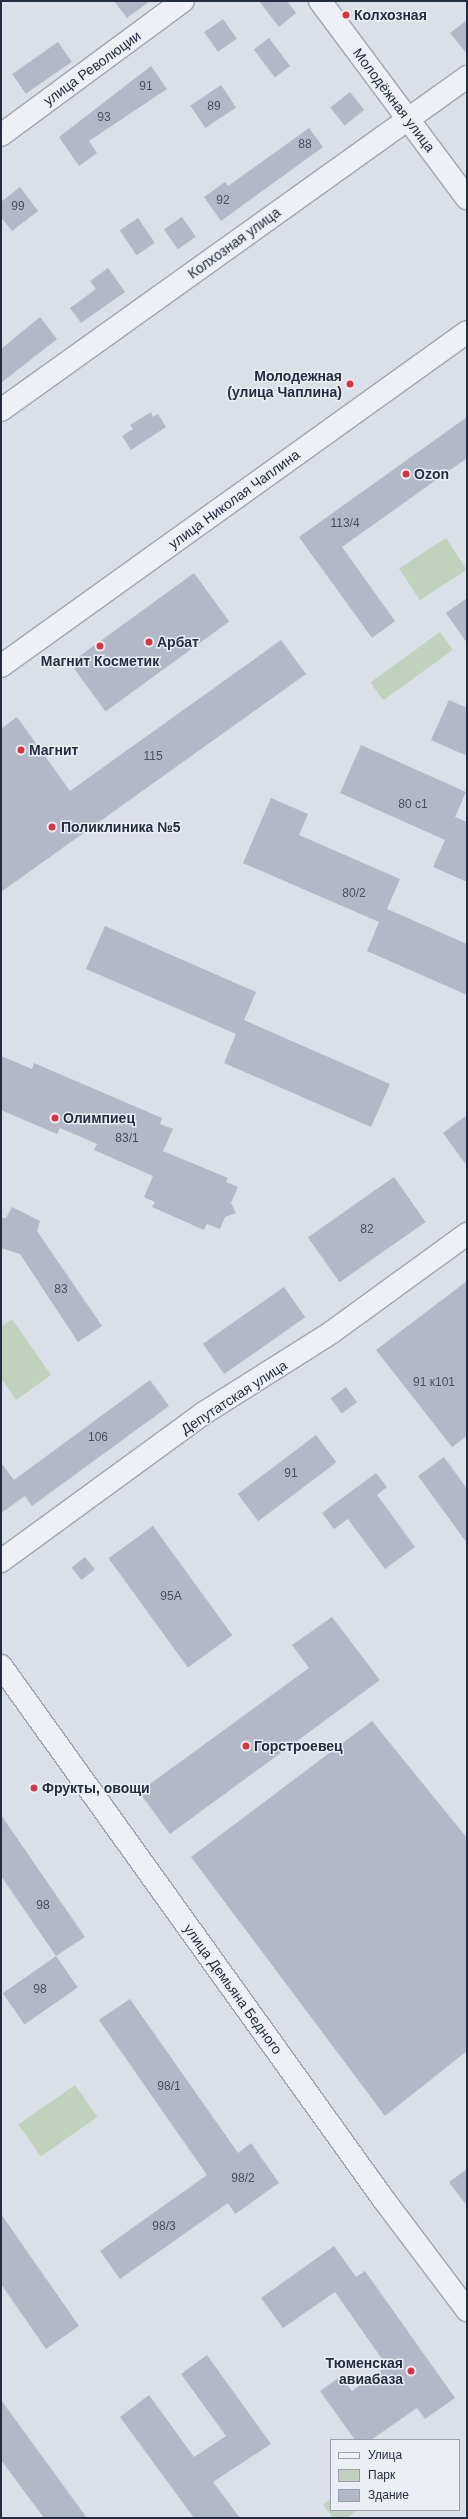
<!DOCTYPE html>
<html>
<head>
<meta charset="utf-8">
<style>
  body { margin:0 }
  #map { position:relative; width:468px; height:2519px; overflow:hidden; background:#dbdfe7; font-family:Helvetica,sans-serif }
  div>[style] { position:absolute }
  .green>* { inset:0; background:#c0d2bc; transform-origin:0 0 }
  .building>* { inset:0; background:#b2b8c5; transform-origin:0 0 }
  .roads { filter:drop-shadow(1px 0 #a0a6b1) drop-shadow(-1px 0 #a0a6b1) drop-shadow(0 1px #a0a6b1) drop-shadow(0 -1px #a0a6b1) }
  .minor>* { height:22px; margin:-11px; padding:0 11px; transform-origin:11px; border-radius:11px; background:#eef0f5 }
  .dots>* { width:11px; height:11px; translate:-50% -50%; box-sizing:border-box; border:2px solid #ebeef5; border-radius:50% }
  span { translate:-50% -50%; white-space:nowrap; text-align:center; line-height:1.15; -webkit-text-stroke:3px #ebeef5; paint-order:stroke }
  .number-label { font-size:12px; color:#484f60 }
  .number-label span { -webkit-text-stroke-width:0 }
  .poi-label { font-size:14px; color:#242c3f; font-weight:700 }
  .left { translate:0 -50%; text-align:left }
  .right { translate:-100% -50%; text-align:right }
  .street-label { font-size:14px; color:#242c3f }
  .frame { position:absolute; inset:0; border:2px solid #242c3f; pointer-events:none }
  .legend { position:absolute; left:330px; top:2439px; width:130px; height:72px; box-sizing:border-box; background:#ebeef5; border:1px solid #9ba0ac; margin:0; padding:5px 7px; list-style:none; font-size:12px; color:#242c3f }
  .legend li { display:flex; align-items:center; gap:8px; height:20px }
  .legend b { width:20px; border:1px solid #9ba0ac }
</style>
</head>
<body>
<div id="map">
  <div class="green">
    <i style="left:446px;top:538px;width:38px;height:56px;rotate:57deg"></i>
    <i style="left:440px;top:632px;width:22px;height:86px;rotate:54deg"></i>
    <i style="clip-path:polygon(12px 1319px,51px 1375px,16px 1400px,1px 1378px,1px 1327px)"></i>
    <i style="left:75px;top:2085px;width:39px;height:69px;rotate:55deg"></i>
    <i style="clip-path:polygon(331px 2499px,331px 2510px,357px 2510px,347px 2518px,333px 2518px,323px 2505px)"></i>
  </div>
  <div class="building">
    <i style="clip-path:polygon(114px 1px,150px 1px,127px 18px)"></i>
    <i style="clip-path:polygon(259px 1px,287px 1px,296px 13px,279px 27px)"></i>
    <i style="left:223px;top:19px;width:24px;height:23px;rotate:55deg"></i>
    <i style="clip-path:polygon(467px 20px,467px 54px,450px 33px)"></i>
    <i style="left:269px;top:38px;width:35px;height:19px;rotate:53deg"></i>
    <i style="left:58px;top:42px;width:24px;height:56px;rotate:55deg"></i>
    <i style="clip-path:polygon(151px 66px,167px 89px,89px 141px,97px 153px,79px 166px,59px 137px)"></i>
    <i style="left:221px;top:85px;width:27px;height:37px;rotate:56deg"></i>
    <i style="left:350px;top:92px;width:23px;height:25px;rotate:52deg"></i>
    <i style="clip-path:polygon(309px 128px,323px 147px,221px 221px,204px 197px,225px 182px,228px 186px)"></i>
    <i style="clip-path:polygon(20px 187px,38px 211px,12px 231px,1px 217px,1px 202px)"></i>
    <i style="left:182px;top:217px;width:24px;height:22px;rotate:55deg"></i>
    <i style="left:138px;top:218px;width:30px;height:22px;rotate:56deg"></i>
    <i style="clip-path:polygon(108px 268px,125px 292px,81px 323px,70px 308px,96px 289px,90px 281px)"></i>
    <i style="clip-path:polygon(40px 317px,57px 339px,1px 383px,1px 349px)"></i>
    <i style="clip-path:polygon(151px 412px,153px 417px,158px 414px,166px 427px,131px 450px,122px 436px,133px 429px,130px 425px)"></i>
    <i style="clip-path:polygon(467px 417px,467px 458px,342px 547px,395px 621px,372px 638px,299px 537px)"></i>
    <i style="left:194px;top:573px;width:60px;height:153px;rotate:54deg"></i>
    <i style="clip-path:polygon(467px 598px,467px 643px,446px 613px)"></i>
    <i style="clip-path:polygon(281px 640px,306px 674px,1px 892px,1px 729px,17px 717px,70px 791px)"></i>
    <i style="clip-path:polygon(449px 700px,467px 708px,467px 756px,431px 740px)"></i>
    <i style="clip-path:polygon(361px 745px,466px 792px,455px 817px,467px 822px,467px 882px,433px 867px,445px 840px,340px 793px)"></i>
    <i style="clip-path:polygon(271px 798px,308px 814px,299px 835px,400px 879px,387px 909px,467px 944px,467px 995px,367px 951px,379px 922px,243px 863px)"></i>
    <i style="clip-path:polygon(105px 926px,256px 992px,244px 1020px,390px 1084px,371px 1127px,224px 1063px,236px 1034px,86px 969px)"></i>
    <i style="clip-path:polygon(1px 1056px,32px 1069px,34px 1063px,162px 1118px,160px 1124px,173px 1129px,163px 1151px,228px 1178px,226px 1182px,238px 1187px,231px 1203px,236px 1213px,225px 1217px,220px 1229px,207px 1224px,204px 1230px,152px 1207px,155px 1202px,144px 1197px,153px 1176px,94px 1150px,97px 1144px,60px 1128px,57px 1134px,1px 1110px)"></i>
    <i style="clip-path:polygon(467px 1115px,467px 1166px,443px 1133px)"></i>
    <i style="left:394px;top:1177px;width:55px;height:105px;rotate:55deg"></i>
    <i style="clip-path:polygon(12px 1207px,40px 1221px,37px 1231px,102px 1326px,78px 1342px,20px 1254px,1px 1248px,1px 1218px,6px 1218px)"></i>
    <i style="clip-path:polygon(467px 1281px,467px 1436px,452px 1447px,376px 1350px)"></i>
    <i style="left:284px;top:1287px;width:37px;height:99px;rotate:55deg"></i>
    <i style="clip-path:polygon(150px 1380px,169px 1406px,32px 1506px,25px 1496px,1px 1513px,1px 1463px,14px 1480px)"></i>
    <i style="left:346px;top:1387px;width:19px;height:19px;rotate:54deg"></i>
    <i style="left:316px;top:1435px;width:34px;height:98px;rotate:53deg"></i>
    <i style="clip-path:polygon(444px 1457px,467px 1489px,467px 1543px,418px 1476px)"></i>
    <i style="clip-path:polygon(376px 1473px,387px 1487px,377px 1495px,415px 1547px,385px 1569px,348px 1519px,334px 1529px,322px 1513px)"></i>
    <i style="left:153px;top:1526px;width:135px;height:55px;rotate:54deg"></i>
    <i style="left:85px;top:1557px;width:16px;height:17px;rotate:52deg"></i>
    <i style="clip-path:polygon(332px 1617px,380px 1680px,170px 1834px,139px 1792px,309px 1668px,292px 1645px)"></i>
    <i style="clip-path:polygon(372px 1721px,467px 1838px,467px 2051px,385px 2116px,191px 1857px)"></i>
    <i style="clip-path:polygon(1px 1815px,85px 1937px,56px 1956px,1px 1876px)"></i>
    <i style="left:56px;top:1956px;width:38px;height:65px;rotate:55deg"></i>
    <i style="clip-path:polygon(130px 1999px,238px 2153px,251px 2143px,279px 2183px,235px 2214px,228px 2203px,120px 2279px,100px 2251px,207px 2175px,99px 2020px)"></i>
    <i style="clip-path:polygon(467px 2169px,467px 2206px,449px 2182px)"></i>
    <i style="clip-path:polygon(1px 2214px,79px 2326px,46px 2349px,1px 2284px)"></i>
    <i style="clip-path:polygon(334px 2246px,356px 2277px,365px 2271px,455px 2398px,425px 2419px,417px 2408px,371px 2440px,355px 2440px,320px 2391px,341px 2376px,352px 2391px,387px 2366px,335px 2292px,283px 2328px,261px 2298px)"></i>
    <i style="clip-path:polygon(207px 2355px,271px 2444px,213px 2482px,240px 2518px,194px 2518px,120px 2417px,149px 2395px,194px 2457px,226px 2436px,181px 2374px)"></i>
    <i style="clip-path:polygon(1px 2400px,87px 2518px,44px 2518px,1px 2460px)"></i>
  </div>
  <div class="roads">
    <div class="minor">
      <i style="left:320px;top:1px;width:246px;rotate:53.3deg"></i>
      <i style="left:1px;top:135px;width:226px;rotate:-36.4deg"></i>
      <i style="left:1px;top:410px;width:573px;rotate:-35.55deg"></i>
      <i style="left:1px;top:666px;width:573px;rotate:-35.63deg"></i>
      <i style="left:1px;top:1561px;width:251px;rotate:-36.1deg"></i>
      <i style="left:204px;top:1413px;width:151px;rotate:-32.3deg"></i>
      <i style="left:332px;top:1332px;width:167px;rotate:-36deg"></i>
      <i style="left:1px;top:1666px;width:657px;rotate:54.35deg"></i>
      <i style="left:384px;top:2200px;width:138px;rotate:53deg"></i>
    </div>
  </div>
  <div class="dots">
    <i style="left:346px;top:15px;background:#da3341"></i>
    <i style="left:350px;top:384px;background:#da3341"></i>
    <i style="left:406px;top:474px;background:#da3341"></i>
    <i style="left:149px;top:642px;background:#da3341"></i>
    <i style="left:100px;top:646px;background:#da3341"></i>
    <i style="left:21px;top:750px;background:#da3341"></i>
    <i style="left:52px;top:827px;background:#da3341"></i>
    <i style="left:55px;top:1118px;background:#da3341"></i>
    <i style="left:246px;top:1746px;background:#da3341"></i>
    <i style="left:34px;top:1788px;background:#da3341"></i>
    <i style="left:411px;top:2371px;background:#da3341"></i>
  </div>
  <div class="number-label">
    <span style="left:146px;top:87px">91</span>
    <span style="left:214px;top:107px">89</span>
    <span style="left:104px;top:118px">93</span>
    <span style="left:305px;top:145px">88</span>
    <span style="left:223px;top:201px">92</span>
    <span style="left:18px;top:207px">99</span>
    <span style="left:345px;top:524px">113/4</span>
    <span style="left:153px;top:757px">115</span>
    <span style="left:413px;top:805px">80 с1</span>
    <span style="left:354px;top:894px">80/2</span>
    <span style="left:127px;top:1139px">83/1</span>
    <span style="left:367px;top:1230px">82</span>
    <span style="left:61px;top:1290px">83</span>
    <span style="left:434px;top:1383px">91 к101</span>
    <span style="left:98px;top:1438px">106</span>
    <span style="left:291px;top:1474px">91</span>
    <span style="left:171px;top:1597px">95А</span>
    <span style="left:43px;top:1906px">98</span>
    <span style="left:40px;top:1990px">98</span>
    <span style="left:169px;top:2087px">98/1</span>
    <span style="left:243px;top:2179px">98/2</span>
    <span style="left:164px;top:2227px">98/3</span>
  </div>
  <div class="poi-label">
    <span class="left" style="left:354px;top:15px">Колхозная</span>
    <span class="right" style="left:342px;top:384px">Молодежная<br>(улица Чаплина)</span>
    <span class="left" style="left:414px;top:474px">Ozon</span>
    <span class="left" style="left:157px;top:642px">Арбат</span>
    <span style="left:100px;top:661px">Магнит Косметик</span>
    <span class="left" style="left:29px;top:750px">Магнит</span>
    <span class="left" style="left:61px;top:827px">Поликлиника №5</span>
    <span class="left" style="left:63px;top:1118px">Олимпиец</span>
    <span class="left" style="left:254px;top:1746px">Горстроевец</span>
    <span class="left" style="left:42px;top:1788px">Фрукты, овощи</span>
    <span class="right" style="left:403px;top:2371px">Тюменская<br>авиабаза</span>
  </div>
  <div class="street-label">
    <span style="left:92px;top:68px;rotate:-36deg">улица Революции</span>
    <span style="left:394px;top:100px;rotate:53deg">Молодёжная улица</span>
    <span style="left:234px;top:243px;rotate:-36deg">Колхозная улица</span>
    <span style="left:234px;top:499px;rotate:-36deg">улица Николая Чаплина</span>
    <span style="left:234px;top:1397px;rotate:-33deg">Депутатская улица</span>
    <span style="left:233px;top:1989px;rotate:54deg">улица Демьяна Бедного</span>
  </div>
  <div class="frame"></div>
  <ul class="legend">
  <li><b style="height:5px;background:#eef0f5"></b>Улица</li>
  <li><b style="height:11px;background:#c0d2bc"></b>Парк</li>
  <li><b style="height:11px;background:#b2b8c5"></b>Здание</li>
  </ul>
</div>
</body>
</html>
